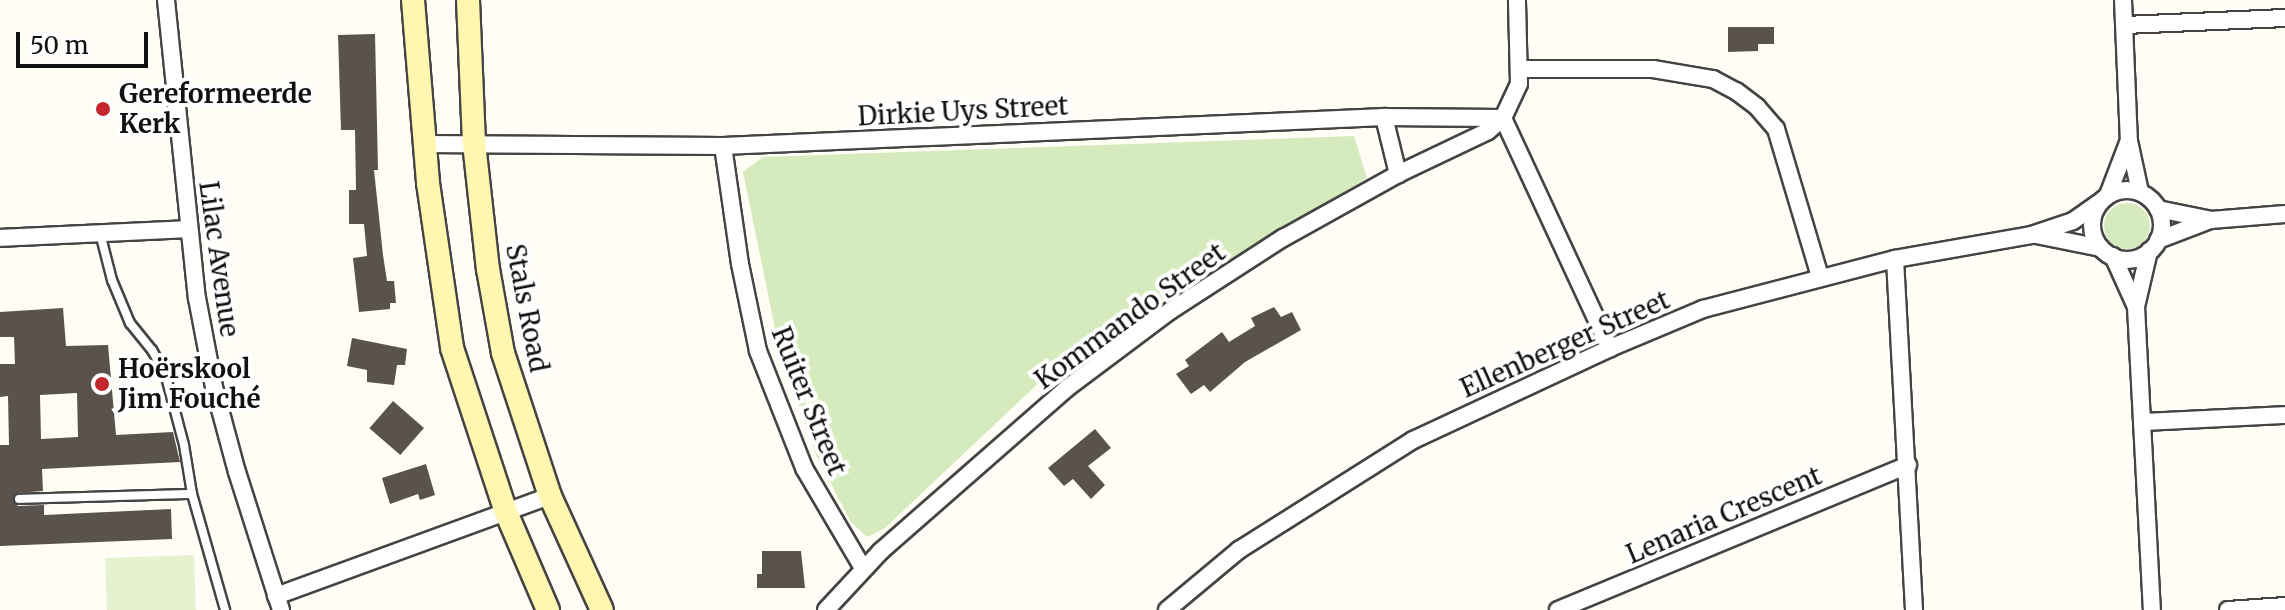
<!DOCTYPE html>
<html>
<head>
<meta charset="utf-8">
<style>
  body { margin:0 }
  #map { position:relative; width:2285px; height:610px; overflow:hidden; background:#fffdf5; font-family:Merriweather,serif }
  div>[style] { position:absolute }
  .green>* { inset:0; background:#d5ebbd }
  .round { border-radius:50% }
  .pitch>* { inset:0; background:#e6f2cf; transform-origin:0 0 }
  .building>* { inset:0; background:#5a524d; transform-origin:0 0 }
  .roads { filter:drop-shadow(2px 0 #444) drop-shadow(-2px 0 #444) drop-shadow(0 2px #444) drop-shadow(0 -2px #444) }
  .lane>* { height:8px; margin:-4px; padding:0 4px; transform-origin:4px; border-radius:4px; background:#fff }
  .street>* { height:16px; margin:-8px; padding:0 8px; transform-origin:8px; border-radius:8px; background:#fff }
  .street>.ring { margin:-8px; padding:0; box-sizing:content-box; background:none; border:16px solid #fff; border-radius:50% }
  .secondary>* { height:22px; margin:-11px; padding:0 11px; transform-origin:11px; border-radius:11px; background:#fff6b0 }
  .dots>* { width:22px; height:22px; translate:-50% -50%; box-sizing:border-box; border:4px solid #fff; border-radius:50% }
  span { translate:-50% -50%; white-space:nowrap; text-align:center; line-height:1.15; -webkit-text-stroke:8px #fff; paint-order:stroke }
  .poi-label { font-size:26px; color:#111; font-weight:700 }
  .left { translate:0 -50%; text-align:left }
  .street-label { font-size:26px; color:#111 }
  .scale { position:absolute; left:16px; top:32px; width:132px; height:36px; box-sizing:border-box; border:4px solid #111; border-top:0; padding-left:10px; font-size:24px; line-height:28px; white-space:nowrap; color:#111; -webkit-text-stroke:6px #fff; paint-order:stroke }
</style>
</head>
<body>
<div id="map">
  <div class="green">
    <i style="clip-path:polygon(1354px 136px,1367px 178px,1064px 359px,885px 528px,867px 537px,851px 522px,816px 455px,778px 343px,743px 172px,763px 157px)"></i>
    <i class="round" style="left:2104px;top:203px;width:46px;height:46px"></i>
  </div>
  <div class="pitch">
    <i style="left:194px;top:555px;width:55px;height:89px;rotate:88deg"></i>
  </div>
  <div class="building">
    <i style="clip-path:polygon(1728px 27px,1774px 27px,1774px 44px,1758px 44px,1758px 51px,1728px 52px)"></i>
    <i style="clip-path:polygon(375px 34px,378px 170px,374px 170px,383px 255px,387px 281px,394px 281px,396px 303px,390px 303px,390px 309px,359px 312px,353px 258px,367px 256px,364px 224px,349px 224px,349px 190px,356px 190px,355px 130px,341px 130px,338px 35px)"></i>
    <i style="clip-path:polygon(1274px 307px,1281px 317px,1292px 312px,1301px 330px,1245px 362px,1210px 392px,1204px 385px,1191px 394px,1176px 374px,1189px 366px,1185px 360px,1222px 332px,1229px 342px,1255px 326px,1251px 318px)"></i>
    <i style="clip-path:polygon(evenodd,63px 308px,66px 346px,108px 345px,116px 435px,173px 432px,180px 462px,42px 469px,43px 491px,16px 493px,13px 502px,18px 506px,44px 505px,44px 515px,171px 509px,172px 539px,0 546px,0 445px,9px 445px,8px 396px,0 397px,0 364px,15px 364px,14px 337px,0 337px,0 312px,63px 308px,77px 393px,78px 437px,41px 439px,40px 395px,77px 393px)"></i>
    <i style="clip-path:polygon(352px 338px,407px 349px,405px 365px,397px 365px,394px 385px,367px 382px,367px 370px,347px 366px)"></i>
    <i style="left:393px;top:401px;width:41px;height:36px;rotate:41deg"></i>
    <i style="clip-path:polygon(1095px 429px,1111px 448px,1088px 466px,1105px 485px,1091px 499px,1073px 479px,1064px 486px,1048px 468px)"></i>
    <i style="clip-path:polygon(426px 464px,435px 495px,420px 500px,418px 494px,390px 504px,382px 478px)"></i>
    <i style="clip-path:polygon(762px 551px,801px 551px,805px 588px,757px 588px,757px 574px,762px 574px)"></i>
  </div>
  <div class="roads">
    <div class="lane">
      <i style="left:100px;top:233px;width:49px;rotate:75.7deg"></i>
      <i style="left:112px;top:280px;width:47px;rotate:67.3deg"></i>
      <i style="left:130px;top:323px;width:35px;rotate:51deg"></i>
      <i style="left:152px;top:350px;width:26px;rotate:61deg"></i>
      <i style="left:165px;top:373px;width:74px;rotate:75.2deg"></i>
      <i style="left:184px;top:445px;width:50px;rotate:80.7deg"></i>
      <i style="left:192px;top:494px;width:121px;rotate:74.1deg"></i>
      <i style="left:19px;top:499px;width:173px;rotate:-1.7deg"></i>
    </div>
    <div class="street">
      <i style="left:166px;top:0;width:300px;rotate:84.1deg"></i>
      <i style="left:197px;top:298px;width:91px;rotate:79.2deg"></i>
      <i style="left:214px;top:387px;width:88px;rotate:74.9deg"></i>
      <i style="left:237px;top:472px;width:145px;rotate:72.3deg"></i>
      <i style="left:2123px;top:0;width:141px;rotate:87.6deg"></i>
      <i style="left:2129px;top:141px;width:52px;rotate:77.8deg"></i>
      <i style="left:2125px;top:25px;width:160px;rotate:-2.5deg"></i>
      <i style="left:1519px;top:69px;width:134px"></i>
      <i style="left:1653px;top:69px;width:61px;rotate:9.5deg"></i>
      <i style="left:1713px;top:79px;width:26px;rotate:28deg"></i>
      <i style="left:1736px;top:91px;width:26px;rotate:37deg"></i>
      <i style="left:1757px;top:107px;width:29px;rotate:49deg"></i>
      <i style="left:1776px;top:129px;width:154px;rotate:73.4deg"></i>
      <i style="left:1384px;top:117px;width:59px;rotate:76.2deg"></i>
      <i style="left:1503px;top:118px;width:254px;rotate:65.1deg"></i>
      <i style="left:424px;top:144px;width:299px;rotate:0.4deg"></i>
      <i style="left:723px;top:146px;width:662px;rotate:-2.51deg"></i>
      <i style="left:1384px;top:117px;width:119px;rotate:0.5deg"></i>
      <i style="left:723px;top:146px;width:119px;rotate:81.8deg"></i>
      <i style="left:740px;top:264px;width:89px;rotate:78.3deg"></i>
      <i style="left:758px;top:351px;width:126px;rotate:68.5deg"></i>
      <i style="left:804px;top:468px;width:116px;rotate:59.5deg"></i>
      <i class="ring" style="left:2092px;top:190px;width:54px;height:54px"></i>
      <i style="left:2108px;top:195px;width:56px;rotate:-69deg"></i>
      <i style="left:2158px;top:209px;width:54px;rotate:11.7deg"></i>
      <i style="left:2211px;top:220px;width:74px;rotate:-4.6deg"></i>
      <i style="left:2036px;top:235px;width:66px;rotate:11.3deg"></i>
      <i style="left:0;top:238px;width:188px;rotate:-2.7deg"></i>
      <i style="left:2158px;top:240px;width:56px;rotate:-21deg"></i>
      <i style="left:2149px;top:251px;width:57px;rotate:103.1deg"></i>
      <i style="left:2136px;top:307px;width:303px;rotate:87deg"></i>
      <i style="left:2113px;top:256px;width:56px;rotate:65.7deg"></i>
      <i style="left:1895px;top:259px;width:352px;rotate:86.9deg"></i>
      <i style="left:2142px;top:422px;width:143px;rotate:-2.8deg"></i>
      <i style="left:276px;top:596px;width:292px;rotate:-20.1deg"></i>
      <i style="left:826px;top:610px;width:81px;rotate:-47deg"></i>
      <i style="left:881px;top:551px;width:247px;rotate:-41.2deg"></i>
      <i style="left:1067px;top:388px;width:129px;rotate:-36.8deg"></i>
      <i style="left:1170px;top:311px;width:135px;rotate:-32.9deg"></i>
      <i style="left:1283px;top:238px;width:132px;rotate:-29.1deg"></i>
      <i style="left:1398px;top:174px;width:100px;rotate:-25.5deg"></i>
      <i style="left:1488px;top:131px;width:20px;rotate:-41deg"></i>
      <i style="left:1503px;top:118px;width:38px;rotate:-65deg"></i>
      <i style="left:1519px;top:84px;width:84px;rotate:-91.4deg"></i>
      <i style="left:1167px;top:610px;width:94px;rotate:-39.8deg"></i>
      <i style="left:1239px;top:550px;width:206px;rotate:-32.3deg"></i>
      <i style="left:1413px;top:440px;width:217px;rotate:-25deg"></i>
      <i style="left:1610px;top:348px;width:101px;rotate:-22.8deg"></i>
      <i style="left:1703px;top:309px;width:198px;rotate:-14.6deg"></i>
      <i style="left:1895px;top:259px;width:138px;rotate:-10deg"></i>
      <i style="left:2031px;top:235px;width:44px;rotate:-18.4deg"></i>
      <i style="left:2073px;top:221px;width:32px;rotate:-35deg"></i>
      <i style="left:1558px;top:610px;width:379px;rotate:-22.5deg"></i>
      <i style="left:2228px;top:610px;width:57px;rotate:-4deg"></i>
    </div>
    <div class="secondary">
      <i style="left:413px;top:0;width:184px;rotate:85.3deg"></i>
      <i style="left:428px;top:183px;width:167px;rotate:81.7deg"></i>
      <i style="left:452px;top:348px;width:173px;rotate:71.8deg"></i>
      <i style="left:506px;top:512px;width:107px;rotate:66.8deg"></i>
      <i style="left:468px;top:0;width:143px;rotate:87.6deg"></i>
      <i style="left:474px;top:143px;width:127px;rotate:83.7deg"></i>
      <i style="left:488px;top:269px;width:85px;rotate:79.9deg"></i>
      <i style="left:503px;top:353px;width:151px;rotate:71.8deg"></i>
      <i style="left:550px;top:496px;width:125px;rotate:65.5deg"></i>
    </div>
  </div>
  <div class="dots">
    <i style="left:103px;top:109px;background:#c4262e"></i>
    <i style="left:102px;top:384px;background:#c4262e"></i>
  </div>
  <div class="poi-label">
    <span class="left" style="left:119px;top:109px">Gereformeerde<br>Kerk</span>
    <span class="left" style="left:118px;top:384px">Hoërskool<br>Jim Fouché</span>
  </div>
  <div class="street-label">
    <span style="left:963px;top:111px;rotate:-3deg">Dirkie Uys Street</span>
    <span style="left:219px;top:259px;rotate:82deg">Lilac Avenue</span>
    <span style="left:527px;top:308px;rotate:79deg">Stals Road</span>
    <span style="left:1130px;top:316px;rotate:-36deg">Kommando Street</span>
    <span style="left:1565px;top:344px;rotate:-24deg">Ellenberger Street</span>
    <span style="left:809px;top:401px;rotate:68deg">Ruiter Street</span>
    <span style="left:1724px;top:515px;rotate:-23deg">Lenaria Crescent</span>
  </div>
  <div class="scale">50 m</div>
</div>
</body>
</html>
